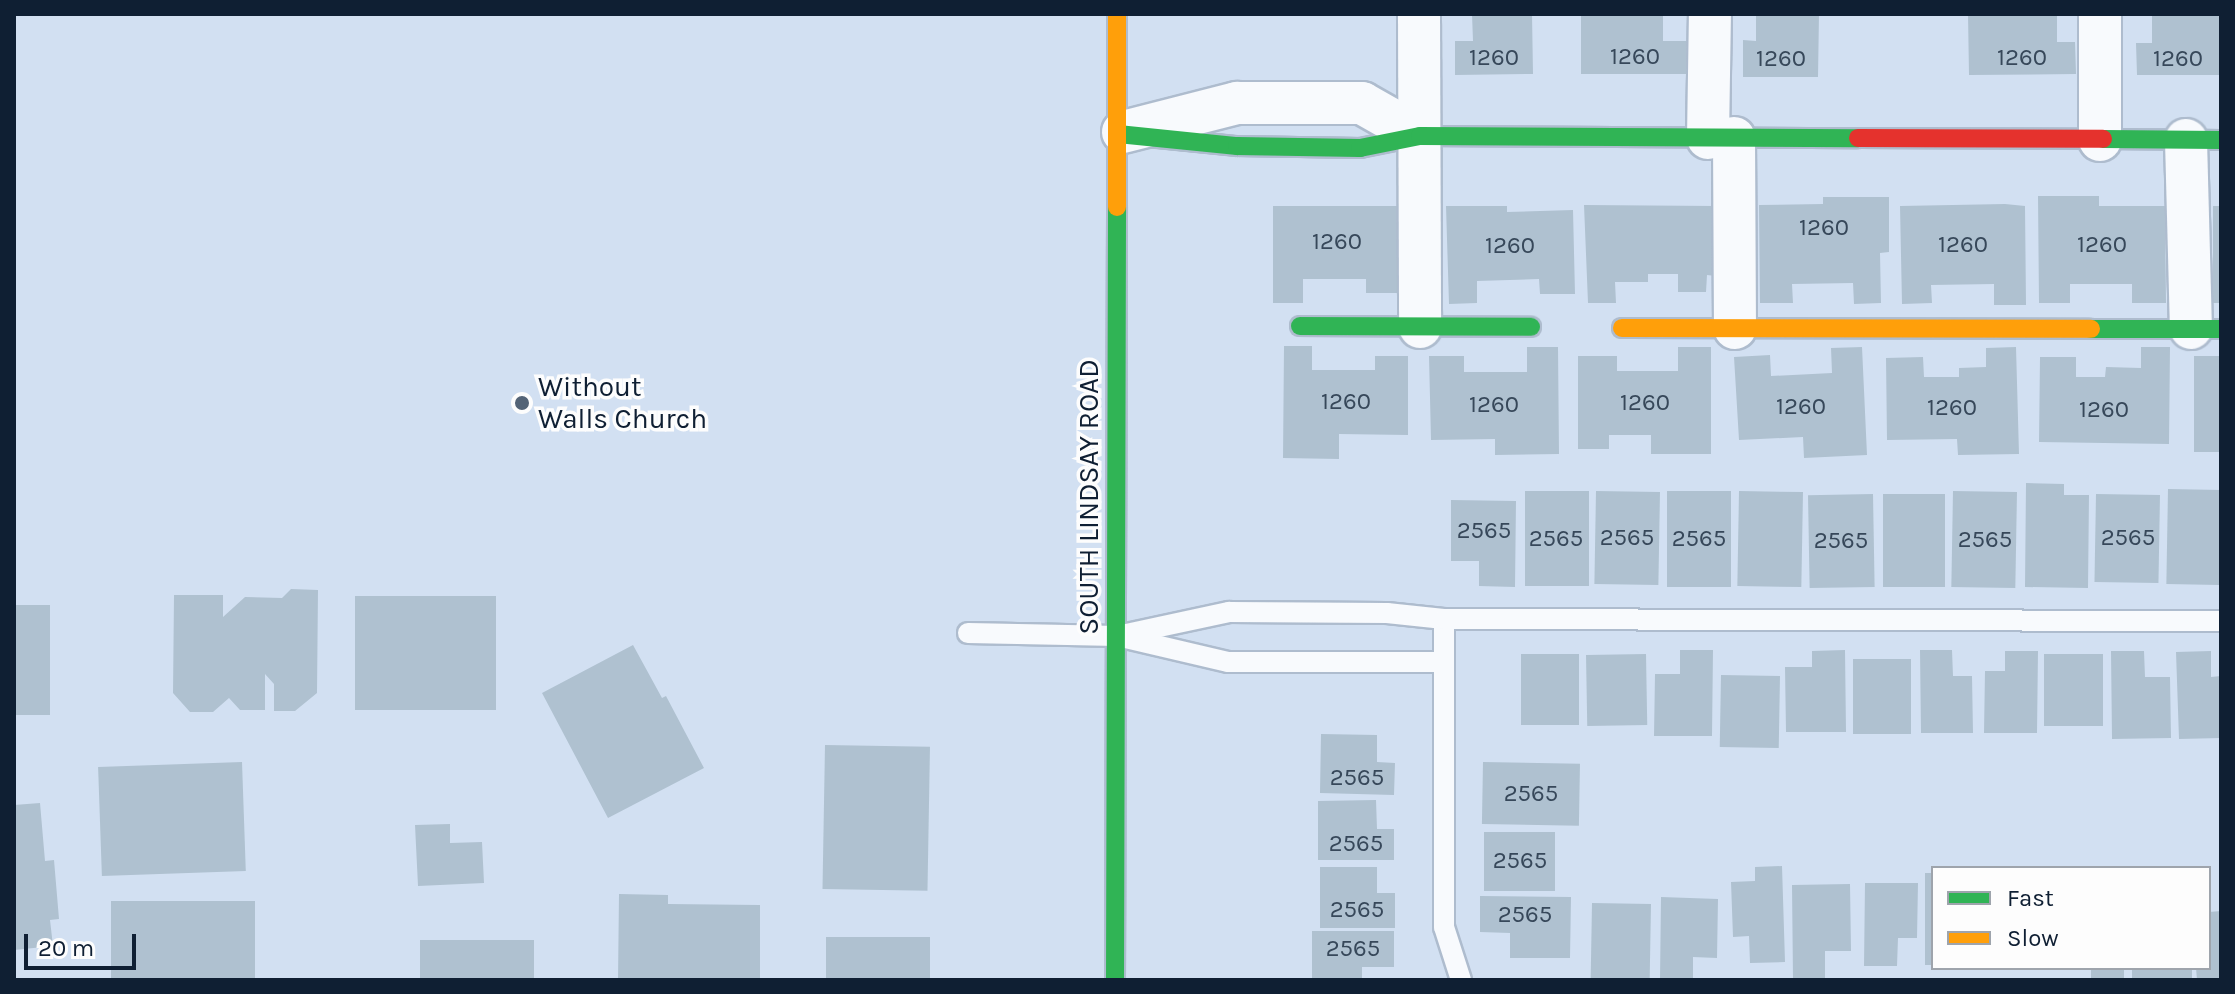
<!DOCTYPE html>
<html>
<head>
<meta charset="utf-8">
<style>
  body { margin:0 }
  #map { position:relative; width:2235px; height:994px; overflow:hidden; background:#d2e0f2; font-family:Karla,sans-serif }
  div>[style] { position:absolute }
  .building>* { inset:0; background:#afc1d0; transform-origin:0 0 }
  .roads { filter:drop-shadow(2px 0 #aebcce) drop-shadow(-2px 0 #aebcce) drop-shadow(0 2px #aebcce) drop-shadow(0 -2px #aebcce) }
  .lane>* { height:20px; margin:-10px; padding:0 10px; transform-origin:10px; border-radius:10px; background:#f8fafd }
  .street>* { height:42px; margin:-21px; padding:0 21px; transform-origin:21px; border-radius:21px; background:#f8fafd }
  .fast>* { height:18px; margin:-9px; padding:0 9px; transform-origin:9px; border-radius:9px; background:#30b455 }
  .slow>* { height:18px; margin:-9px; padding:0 9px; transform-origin:9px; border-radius:9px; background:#ff9f0a }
  .jam>* { height:18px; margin:-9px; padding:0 9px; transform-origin:9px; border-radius:9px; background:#e5322d }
  .dots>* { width:22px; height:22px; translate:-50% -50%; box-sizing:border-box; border:4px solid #fdfdfd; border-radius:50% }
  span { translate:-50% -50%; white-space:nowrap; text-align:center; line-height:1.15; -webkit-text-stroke:7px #fdfdfd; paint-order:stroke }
  .number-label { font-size:24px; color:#37485a }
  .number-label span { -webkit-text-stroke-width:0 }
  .poi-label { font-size:28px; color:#0f1f33 }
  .left { translate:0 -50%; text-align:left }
  .street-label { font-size:28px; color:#0f1f33 }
  .frame { position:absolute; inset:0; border:16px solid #0f1f33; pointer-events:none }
  .legend { position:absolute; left:1931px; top:866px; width:280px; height:104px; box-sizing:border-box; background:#fdfdfd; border:2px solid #9ea4ac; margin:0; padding:10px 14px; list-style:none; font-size:24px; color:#0f1f33 }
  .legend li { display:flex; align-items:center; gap:16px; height:40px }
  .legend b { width:40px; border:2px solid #9ea4ac }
  .scale { position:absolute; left:24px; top:934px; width:112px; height:36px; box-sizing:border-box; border:4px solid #0f1f33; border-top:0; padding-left:10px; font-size:24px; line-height:28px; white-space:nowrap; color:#0f1f33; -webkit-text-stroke:6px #fdfdfd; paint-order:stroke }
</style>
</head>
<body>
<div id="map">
  <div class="building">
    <i style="clip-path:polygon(1472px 14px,1532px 14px,1533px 74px,1455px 75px,1455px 41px,1473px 41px)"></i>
    <i style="clip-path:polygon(1581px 14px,1663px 14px,1663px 41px,1688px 41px,1688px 74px,1581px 74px)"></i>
    <i style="clip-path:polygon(1756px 14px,1819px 14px,1818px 77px,1743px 77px,1743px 40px,1756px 41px)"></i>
    <i style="clip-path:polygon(1968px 14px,2057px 14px,2057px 42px,2075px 42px,2076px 74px,1969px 75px)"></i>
    <i style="clip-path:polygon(2152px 14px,2219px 14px,2219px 75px,2137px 75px,2136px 43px,2152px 43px)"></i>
    <i style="clip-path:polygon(2038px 196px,2099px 196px,2099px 206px,2165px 206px,2166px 303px,2132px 303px,2132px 284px,2070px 284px,2070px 303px,2039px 303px)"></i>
    <i style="clip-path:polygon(1823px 197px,1889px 197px,1889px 252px,1880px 253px,1881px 303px,1854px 304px,1853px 283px,1792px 284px,1793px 303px,1760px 303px,1759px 205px,1823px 204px)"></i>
    <i style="clip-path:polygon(2005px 204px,2025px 206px,2026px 305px,1994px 305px,1994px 284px,1931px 285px,1932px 303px,1902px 304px,1900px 206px)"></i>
    <i style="clip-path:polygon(1584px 205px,1715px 206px,1716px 276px,1707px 275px,1706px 292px,1678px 292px,1678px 274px,1648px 274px,1648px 282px,1615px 282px,1616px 303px,1588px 303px)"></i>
    <i style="clip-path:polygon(1273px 206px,1401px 206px,1401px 293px,1366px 293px,1366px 279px,1303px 279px,1303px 303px,1273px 303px)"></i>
    <i style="clip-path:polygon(1446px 206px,1507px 206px,1507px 212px,1573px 210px,1575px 294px,1540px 294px,1539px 279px,1477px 281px,1477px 303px,1449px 304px)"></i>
    <i style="left:2213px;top:206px;width:8px;height:97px"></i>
    <i style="clip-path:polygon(1284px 346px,1312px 346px,1312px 370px,1375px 370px,1375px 356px,1408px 356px,1408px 435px,1339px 434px,1339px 459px,1283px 458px)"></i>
    <i style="clip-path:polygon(1527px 347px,1558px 347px,1559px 454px,1495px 455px,1495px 439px,1431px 440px,1429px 356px,1464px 356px,1464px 372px,1527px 372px)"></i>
    <i style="clip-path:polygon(1678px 347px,1711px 347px,1711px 454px,1651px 454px,1651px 435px,1609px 435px,1609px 449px,1578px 449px,1578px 356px,1617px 356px,1617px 371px,1678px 371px)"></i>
    <i style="clip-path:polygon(1862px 347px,1867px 455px,1804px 458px,1803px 437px,1739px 440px,1734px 357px,1770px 355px,1771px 376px,1832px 373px,1831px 348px)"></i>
    <i style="clip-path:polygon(2016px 347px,2019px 454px,1958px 455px,1957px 439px,1887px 440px,1886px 358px,1923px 357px,1924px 377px,1959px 377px,1959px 368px,1986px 367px,1986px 348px)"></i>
    <i style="clip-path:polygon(2141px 347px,2170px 347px,2169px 444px,2039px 442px,2040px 357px,2076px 357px,2076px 377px,2105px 377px,2106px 367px,2141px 368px)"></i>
    <i style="left:2194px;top:356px;width:27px;height:96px"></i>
    <i style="clip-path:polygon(2026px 483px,2064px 484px,2064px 495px,2089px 495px,2088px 588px,2025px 587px)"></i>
    <i style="left:2168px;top:489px;width:53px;height:95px;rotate:1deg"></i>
    <i style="left:1525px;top:491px;width:64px;height:95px"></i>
    <i style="left:1596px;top:491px;width:64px;height:93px;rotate:1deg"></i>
    <i style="left:1667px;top:491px;width:64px;height:96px"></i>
    <i style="left:1739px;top:491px;width:64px;height:95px;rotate:1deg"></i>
    <i style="left:1953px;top:491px;width:64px;height:96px;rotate:1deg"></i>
    <i style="left:1873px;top:494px;width:93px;height:65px;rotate:89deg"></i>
    <i style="left:1883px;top:494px;width:62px;height:93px"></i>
    <i style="left:2096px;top:494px;width:64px;height:88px;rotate:1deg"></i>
    <i style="clip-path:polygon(1451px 500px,1516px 501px,1515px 587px,1479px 586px,1479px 561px,1451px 561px)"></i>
    <i style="clip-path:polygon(291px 589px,318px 590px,317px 693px,295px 711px,274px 711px,274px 684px,265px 674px,265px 710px,240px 710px,229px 698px,213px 712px,190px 712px,173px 693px,174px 595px,223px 595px,223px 617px,245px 597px,282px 598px)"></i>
    <i style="left:496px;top:596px;width:114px;height:141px;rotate:90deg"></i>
    <i style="left:14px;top:605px;width:36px;height:110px"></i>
    <i style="clip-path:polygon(633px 645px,662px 698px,666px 696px,704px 768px,608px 818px,542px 693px)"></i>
    <i style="clip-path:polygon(1680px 650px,1713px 650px,1712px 736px,1654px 736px,1655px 674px,1680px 674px)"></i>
    <i style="clip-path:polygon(1845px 650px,1846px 732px,1786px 732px,1785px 667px,1812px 667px,1812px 651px)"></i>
    <i style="clip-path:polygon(1920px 650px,1952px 650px,1953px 676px,1972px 676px,1973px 733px,1921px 733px)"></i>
    <i style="clip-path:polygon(2005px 651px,2038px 651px,2037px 733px,1984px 733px,1985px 671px,2005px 671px)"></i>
    <i style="clip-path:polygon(2111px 651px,2144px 651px,2145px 677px,2170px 677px,2171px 738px,2112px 739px)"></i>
    <i style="clip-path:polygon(2211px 651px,2211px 677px,2221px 676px,2221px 738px,2179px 739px,2176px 652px)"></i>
    <i style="left:1521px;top:654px;width:58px;height:71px"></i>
    <i style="left:1646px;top:654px;width:71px;height:60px;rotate:89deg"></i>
    <i style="left:2044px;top:654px;width:59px;height:72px"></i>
    <i style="left:1853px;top:659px;width:58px;height:75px"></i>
    <i style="left:1721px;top:675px;width:59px;height:72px;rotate:1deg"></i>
    <i style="clip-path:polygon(1321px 734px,1377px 735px,1377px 762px,1395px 763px,1394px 795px,1320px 793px)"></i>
    <i style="left:825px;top:745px;width:105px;height:144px;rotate:1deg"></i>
    <i style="left:242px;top:762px;width:109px;height:144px;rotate:88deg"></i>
    <i style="left:1483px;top:762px;width:97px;height:62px;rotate:1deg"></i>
    <i style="clip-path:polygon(1376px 800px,1377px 829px,1394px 829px,1394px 860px,1318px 860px,1318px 801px)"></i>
    <i style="clip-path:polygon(40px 803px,45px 861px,54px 860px,59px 919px,50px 920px,53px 946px,14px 950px,14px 805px)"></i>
    <i style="clip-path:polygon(450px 824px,450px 843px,482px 842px,484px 883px,418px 886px,415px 825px)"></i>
    <i style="left:1484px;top:832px;width:71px;height:59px"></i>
    <i style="clip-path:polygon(1782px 866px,1785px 962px,1750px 963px,1749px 936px,1733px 937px,1731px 882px,1755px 881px,1755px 867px)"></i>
    <i style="clip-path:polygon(1320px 867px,1377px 867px,1377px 893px,1395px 893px,1395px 928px,1320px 928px)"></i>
    <i style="left:1925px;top:873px;width:8px;height:92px"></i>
    <i style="clip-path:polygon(1865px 883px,1918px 883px,1917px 938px,1898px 938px,1897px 966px,1864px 966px)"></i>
    <i style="clip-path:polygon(1850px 884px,1851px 951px,1825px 951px,1825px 980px,1793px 980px,1792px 885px)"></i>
    <i style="clip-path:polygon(619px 894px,668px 895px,668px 904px,760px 905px,760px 980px,618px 980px)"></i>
    <i style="clip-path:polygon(1480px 896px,1571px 897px,1570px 958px,1510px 958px,1510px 933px,1480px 932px)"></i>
    <i style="clip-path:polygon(1661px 897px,1718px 899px,1717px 958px,1693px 957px,1693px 980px,1660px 980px)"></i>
    <i style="left:111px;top:901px;width:144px;height:79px"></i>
    <i style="left:1592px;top:903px;width:59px;height:77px;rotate:1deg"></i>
    <i style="clip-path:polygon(2221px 911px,2221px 980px,2197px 980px,2196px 968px,2209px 968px,2209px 912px)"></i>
    <i style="clip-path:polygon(1312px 931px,1394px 931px,1394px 967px,1362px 967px,1362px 980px,1312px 980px)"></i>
    <i style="left:930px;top:937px;width:43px;height:104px;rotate:90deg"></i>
    <i style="left:420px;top:940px;width:114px;height:40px"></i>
    <i style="left:2091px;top:968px;width:33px;height:12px"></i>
    <i style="left:2132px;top:968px;width:60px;height:12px"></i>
  </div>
  <div class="roads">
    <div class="lane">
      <i style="left:1444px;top:619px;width:308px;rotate:90deg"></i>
      <i style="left:1444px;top:927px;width:56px;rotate:72.2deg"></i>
      <i style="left:968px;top:633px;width:149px;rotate:1.2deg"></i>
      <i style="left:1117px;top:636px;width:114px;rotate:13.2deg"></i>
      <i style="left:1228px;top:662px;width:215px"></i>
      <i style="left:1117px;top:636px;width:115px;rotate:-12.1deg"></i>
      <i style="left:1229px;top:612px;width:158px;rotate:0.4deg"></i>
      <i style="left:1387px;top:613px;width:57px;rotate:6deg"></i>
      <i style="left:1444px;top:619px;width:777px;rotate:0.15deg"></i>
    </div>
    <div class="street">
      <i style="left:1419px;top:14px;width:313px;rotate:89.8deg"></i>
      <i style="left:2100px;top:14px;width:126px;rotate:90deg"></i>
      <i style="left:1123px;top:132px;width:118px;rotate:-14.3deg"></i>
      <i style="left:1237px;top:103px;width:125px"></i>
      <i style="left:1362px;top:103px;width:67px;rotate:29.6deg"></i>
      <i style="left:1708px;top:138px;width:124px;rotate:-89.1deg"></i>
      <i style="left:1734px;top:138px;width:190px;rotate:89.7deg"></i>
      <i style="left:2186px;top:140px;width:188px;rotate:88.5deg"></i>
    </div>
    <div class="fast">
      <i style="left:1118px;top:134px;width:120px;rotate:5.8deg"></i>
      <i style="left:1237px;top:146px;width:123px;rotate:0.9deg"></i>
      <i style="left:1360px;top:148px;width:61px;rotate:-11.3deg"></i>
      <i style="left:1420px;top:136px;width:438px;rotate:0.3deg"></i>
      <i style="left:2103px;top:139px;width:118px;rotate:0.5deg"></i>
      <i style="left:1300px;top:326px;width:231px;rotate:0.2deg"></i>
      <i style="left:2091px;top:329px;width:130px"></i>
      <i style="left:1115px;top:980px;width:773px;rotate:-89.85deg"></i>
    </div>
    <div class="slow">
      <i style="left:1117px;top:207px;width:193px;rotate:-90deg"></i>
      <i style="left:1622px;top:328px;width:469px;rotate:0.1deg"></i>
    </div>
    <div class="jam">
      <i style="left:1858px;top:138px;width:245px;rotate:0.2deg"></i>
    </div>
  </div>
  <div class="dots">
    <i style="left:522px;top:403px;background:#536376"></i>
  </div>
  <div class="number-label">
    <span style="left:1635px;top:57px">1260</span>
    <span style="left:1494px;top:58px">1260</span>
    <span style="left:2022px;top:58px">1260</span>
    <span style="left:1781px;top:59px">1260</span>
    <span style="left:2178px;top:59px">1260</span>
    <span style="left:1824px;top:228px">1260</span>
    <span style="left:1337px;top:242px">1260</span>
    <span style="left:1963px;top:245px">1260</span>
    <span style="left:2102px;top:245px">1260</span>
    <span style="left:1510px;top:246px">1260</span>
    <span style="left:1346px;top:402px">1260</span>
    <span style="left:1645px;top:403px">1260</span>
    <span style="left:1494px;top:405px">1260</span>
    <span style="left:1801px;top:407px">1260</span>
    <span style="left:1952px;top:408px">1260</span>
    <span style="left:2104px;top:410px">1260</span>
    <span style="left:1484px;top:531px">2565</span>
    <span style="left:1627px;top:538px">2565</span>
    <span style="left:2128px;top:538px">2565</span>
    <span style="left:1556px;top:539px">2565</span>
    <span style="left:1699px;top:539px">2565</span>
    <span style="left:1985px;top:540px">2565</span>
    <span style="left:1841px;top:541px">2565</span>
    <span style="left:1357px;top:778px">2565</span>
    <span style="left:1531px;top:794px">2565</span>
    <span style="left:1356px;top:844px">2565</span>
    <span style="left:1520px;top:861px">2565</span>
    <span style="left:1357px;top:910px">2565</span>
    <span style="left:1525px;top:915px">2565</span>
    <span style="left:1353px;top:949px">2565</span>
  </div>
  <div class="poi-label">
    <span class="left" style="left:538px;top:403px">Without<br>Walls Church</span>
  </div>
  <div class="street-label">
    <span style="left:1089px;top:497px;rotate:-90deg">SOUTH LINDSAY ROAD</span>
  </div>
  <div class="frame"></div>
  <ul class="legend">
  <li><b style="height:10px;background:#30b455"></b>Fast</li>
  <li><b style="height:10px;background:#ff9f0a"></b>Slow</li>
  </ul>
  <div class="scale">20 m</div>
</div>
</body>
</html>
